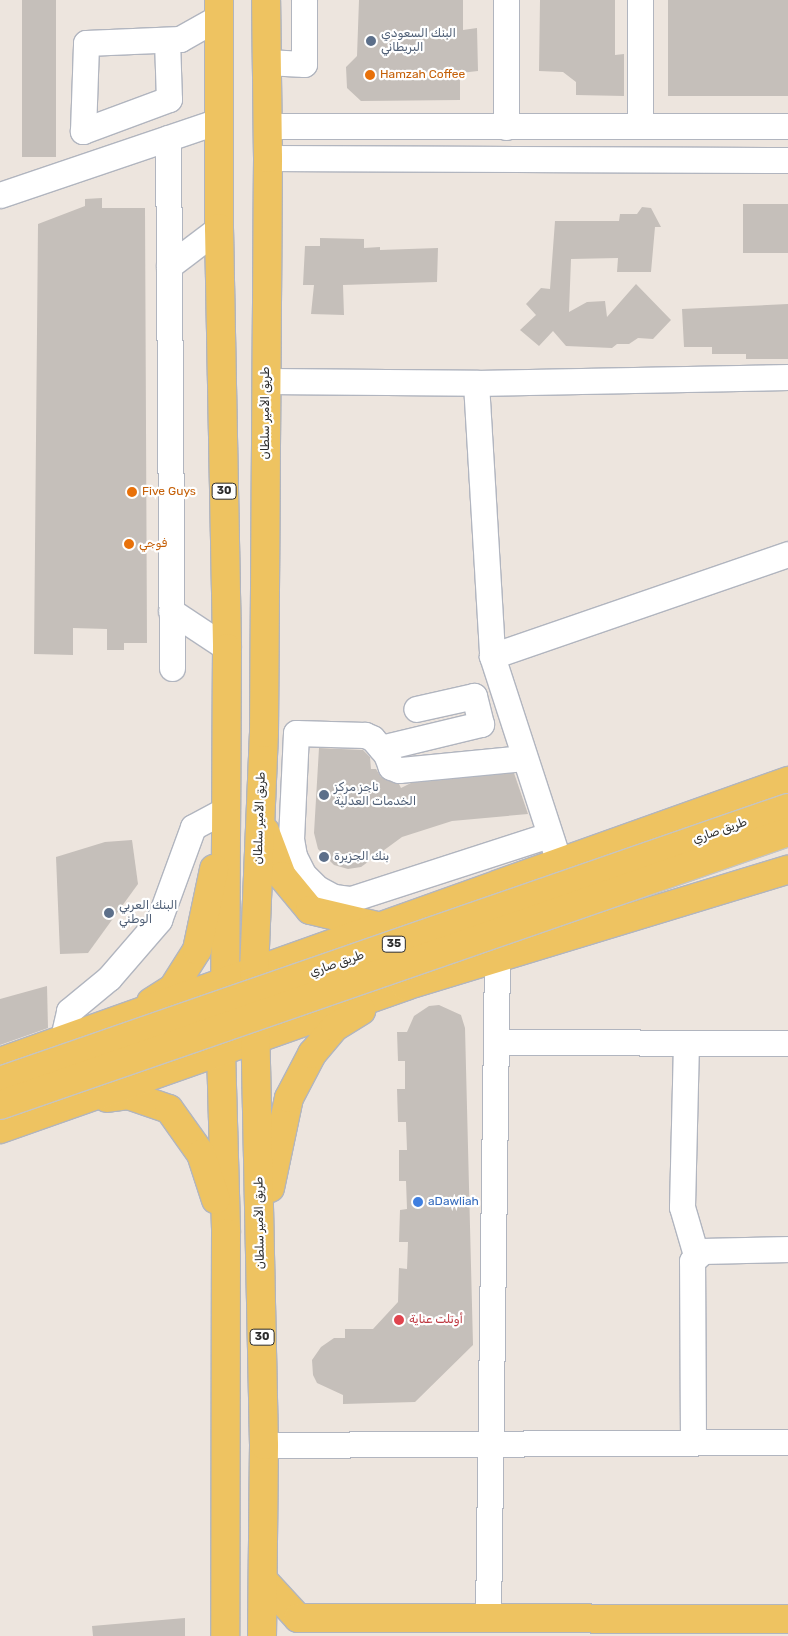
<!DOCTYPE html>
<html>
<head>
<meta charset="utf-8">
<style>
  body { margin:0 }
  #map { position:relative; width:788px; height:1636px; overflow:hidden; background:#ede5de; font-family:Rubik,Cairo,sans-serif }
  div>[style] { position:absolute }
  .building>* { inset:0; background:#c5bfba; transform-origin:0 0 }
  .roads { filter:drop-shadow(1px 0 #b1b5bf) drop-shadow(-1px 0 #b1b5bf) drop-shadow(0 1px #b1b5bf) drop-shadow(0 -1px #b1b5bf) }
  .minor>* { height:25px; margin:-12.5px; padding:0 12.5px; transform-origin:12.5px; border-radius:12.5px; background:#fff }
  .major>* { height:28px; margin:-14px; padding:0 14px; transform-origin:14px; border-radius:14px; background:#eec361 }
  .bridges { filter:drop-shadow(1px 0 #c4c4c4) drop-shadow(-1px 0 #c4c4c4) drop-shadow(0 1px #c4c4c4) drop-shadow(0 -1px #c4c4c4) }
  .major-bridge>* { height:28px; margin:-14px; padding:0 14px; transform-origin:14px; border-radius:14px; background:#eec361 }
  .dots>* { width:14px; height:14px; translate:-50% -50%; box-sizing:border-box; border:2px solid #fff; border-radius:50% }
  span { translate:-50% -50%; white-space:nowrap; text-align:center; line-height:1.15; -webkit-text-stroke:4.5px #fff; paint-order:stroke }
  .shield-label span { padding:1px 4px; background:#fff; border:1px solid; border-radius:4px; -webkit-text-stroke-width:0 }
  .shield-label { font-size:11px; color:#2b2b2b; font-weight:700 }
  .service-label { font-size:12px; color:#4e5e75 }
  .left { translate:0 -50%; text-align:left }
  .food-label { font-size:12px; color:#c56008 }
  .street-label { font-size:12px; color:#2b2b2b }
  .shop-label { font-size:12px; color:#366cbe }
  .health-label { font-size:12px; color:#be3a42 }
</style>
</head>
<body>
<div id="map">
  <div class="building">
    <i style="left:22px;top:0;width:34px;height:157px"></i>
    <i style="clip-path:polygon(359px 0,463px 0,463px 30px,477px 28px,478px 71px,460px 73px,460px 100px,361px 101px,347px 88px,346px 67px,357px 56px)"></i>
    <i style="clip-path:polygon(540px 0,615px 0,615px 55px,624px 54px,624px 96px,576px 95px,576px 82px,563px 72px,539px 71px)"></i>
    <i style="left:668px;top:0;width:120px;height:96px"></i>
    <i style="clip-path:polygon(102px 198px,102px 208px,145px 208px,147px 643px,124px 643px,124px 650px,107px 650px,107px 629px,73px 628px,73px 655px,34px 654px,38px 224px,85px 206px,85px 199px)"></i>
    <i style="left:788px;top:204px;width:49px;height:45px;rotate:90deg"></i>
    <i style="clip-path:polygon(642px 207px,651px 208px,661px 227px,655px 227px,651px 272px,617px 272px,618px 258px,571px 259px,569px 312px,587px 302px,605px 301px,607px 317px,636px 284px,671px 320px,653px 339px,638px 338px,629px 344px,617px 344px,612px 348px,566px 346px,553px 331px,539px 346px,520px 330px,536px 315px,526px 304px,541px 288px,550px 289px,555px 221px,619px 221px,620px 214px,637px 214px)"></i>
    <i style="clip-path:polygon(320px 238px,364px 239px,364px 248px,380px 247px,380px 250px,438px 248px,437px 282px,343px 285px,344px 315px,311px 314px,314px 285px,303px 285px,305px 246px,320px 246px)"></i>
    <i style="clip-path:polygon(788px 304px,788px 359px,746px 359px,746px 354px,712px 354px,712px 347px,684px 347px,682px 309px)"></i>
    <i style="clip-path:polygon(319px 748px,363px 750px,370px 757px,371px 769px,376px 769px,381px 777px,399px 784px,401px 788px,411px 783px,514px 773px,528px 814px,452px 821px,402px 837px,361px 867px,348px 869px,334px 865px,318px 849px,314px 833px)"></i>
    <i style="clip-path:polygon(132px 840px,138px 884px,88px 953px,60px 954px,56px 857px,105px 842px)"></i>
    <i style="clip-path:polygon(47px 986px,48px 1028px,0 1045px,0 999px)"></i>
    <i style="clip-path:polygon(439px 1005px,461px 1015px,465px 1028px,473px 1345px,415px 1402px,343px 1404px,343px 1395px,317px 1383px,313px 1375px,312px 1360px,321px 1347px,334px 1338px,345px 1338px,345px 1329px,373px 1329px,398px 1302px,399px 1268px,407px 1269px,408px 1242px,399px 1242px,400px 1210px,407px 1209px,406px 1181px,399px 1181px,399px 1150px,407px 1150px,406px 1122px,398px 1122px,397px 1089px,405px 1089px,405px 1061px,398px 1061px,397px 1032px,407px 1032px,414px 1016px,429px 1006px)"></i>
    <i style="clip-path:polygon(185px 1618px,185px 1636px,93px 1636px,92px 1626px)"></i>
  </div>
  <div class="roads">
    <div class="minor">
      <i style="left:167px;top:40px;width:59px;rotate:88.1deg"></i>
      <i style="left:169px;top:99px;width:92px;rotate:159.6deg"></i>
      <i style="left:83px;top:131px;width:88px;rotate:-88deg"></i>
      <i style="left:86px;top:43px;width:94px;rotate:-2.4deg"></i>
      <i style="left:180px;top:39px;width:45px;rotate:-29.4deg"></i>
      <i style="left:266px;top:62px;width:38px;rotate:3deg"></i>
      <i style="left:304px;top:64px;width:64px;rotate:-90deg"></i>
      <i style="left:267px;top:126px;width:521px"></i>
      <i style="left:640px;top:126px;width:126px;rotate:-90deg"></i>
      <i style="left:506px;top:127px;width:127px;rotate:-90deg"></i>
      <i style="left:168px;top:138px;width:530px;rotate:89.57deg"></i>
      <i style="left:268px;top:158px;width:520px;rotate:0.22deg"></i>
      <i style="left:0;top:195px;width:231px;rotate:-18.7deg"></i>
      <i style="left:169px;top:266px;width:63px;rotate:-37.2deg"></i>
      <i style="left:267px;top:381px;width:209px;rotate:0.5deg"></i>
      <i style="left:476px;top:383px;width:312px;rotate:-1.1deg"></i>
      <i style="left:476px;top:383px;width:273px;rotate:86.6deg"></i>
      <i style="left:492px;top:656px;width:204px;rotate:72deg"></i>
      <i style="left:171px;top:611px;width:67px;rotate:33.5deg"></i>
      <i style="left:492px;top:656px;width:313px;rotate:-19deg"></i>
      <i style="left:381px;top:748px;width:103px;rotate:-13.5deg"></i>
      <i style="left:481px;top:724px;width:29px;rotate:-104deg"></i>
      <i style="left:474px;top:696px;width:59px;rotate:167.4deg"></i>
      <i style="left:524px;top:758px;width:126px;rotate:174.5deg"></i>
      <i style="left:399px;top:770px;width:9px;rotate:-159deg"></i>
      <i style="left:391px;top:767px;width:14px;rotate:-111deg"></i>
      <i style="left:386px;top:754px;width:21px;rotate:-131deg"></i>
      <i style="left:372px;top:738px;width:8px;rotate:-157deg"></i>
      <i style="left:365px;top:735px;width:69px;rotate:-178.3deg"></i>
      <i style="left:296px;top:733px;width:106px;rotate:92.7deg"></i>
      <i style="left:291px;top:839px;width:17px;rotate:80deg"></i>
      <i style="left:294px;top:856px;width:20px;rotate:63deg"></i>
      <i style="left:303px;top:874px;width:20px;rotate:45deg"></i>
      <i style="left:317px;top:888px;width:19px;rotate:28deg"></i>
      <i style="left:334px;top:897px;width:17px;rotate:7deg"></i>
      <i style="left:351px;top:899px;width:208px;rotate:-17.9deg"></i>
      <i style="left:62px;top:1042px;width:32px;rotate:-77deg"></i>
      <i style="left:69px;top:1011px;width:52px;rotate:-39.5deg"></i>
      <i style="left:109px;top:978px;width:77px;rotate:-49.2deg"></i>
      <i style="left:159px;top:920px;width:99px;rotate:-69.9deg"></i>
      <i style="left:193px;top:827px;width:38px;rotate:-28deg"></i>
      <i style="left:496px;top:1042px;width:292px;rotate:0.2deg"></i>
      <i style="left:686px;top:1043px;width:164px;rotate:91.4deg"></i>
      <i style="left:682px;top:1207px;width:50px;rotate:73.7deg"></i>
      <i style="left:693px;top:1443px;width:182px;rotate:-90.3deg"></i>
      <i style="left:692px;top:1261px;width:15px;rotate:-42deg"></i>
      <i style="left:703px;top:1251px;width:85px;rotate:-1.3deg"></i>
      <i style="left:264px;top:1445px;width:524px;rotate:-0.33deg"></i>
      <i style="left:488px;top:1618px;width:662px;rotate:-89.22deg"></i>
    </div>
    <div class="major">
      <i style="left:219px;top:0;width:228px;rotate:90deg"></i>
      <i style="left:219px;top:228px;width:420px;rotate:88.9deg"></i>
      <i style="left:227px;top:648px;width:335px;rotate:90.3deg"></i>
      <i style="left:225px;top:983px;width:67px;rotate:93.4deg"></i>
      <i style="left:221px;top:1050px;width:183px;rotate:88.4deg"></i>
      <i style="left:226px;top:1233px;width:403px;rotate:90.1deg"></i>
      <i style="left:265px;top:831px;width:48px;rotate:69.3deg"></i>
      <i style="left:282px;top:876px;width:44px;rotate:50.5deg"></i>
      <i style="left:310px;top:910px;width:74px;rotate:13.3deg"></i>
      <i style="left:151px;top:1002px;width:26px;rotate:-32deg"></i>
      <i style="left:173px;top:988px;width:45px;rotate:-57.7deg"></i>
      <i style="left:197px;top:950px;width:83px;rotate:-78.1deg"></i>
      <i style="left:0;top:1062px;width:837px;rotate:-19.63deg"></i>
      <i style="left:107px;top:1098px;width:21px;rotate:-8deg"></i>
      <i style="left:128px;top:1095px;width:43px;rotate:18.9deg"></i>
      <i style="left:169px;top:1109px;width:55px;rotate:54.6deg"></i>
      <i style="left:201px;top:1154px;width:48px;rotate:71.9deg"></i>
      <i style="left:0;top:1129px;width:430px;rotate:-19.4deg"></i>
      <i style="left:405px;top:986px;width:400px;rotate:-16.9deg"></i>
      <i style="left:270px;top:1188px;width:92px;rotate:-78.1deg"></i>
      <i style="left:289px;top:1098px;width:50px;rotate:-62.4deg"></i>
      <i style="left:312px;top:1054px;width:35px;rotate:-50deg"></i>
      <i style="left:335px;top:1027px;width:31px;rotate:-32deg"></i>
      <i style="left:264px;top:1581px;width:50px;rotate:47.4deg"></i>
      <i style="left:298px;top:1618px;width:490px;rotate:0.1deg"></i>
      <i style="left:262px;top:1636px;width:191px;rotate:-89.4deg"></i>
      <i style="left:264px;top:1445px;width:474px;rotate:-91.2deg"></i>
      <i style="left:254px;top:971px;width:238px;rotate:-87.6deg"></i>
      <i style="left:264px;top:733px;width:575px;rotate:-89.6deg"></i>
      <i style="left:268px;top:158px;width:158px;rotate:-90.7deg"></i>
    </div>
  </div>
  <div class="bridges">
    <div class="major-bridge">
      <i style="left:0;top:1081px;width:834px;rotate:-19.11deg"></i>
      <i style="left:0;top:1105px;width:834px;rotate:-19.11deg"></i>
    </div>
  </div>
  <div class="dots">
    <i style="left:371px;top:41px;background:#5c6f8a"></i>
    <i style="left:370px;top:75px;background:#e8710a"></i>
    <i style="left:132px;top:492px;background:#e8710a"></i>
    <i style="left:129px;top:544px;background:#e8710a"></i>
    <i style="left:324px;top:795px;background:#5c6f8a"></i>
    <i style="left:324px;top:857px;background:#5c6f8a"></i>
    <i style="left:109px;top:913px;background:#5c6f8a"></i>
    <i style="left:418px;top:1202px;background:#3f7fe0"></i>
    <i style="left:399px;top:1320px;background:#e0444e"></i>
  </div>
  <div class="shield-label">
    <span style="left:224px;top:491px">30</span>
    <span style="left:394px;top:944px">35</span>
    <span style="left:262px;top:1337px">30</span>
  </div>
  <div class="service-label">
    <span class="left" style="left:381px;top:41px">البنك السعودي<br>البريطاني</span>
    <span class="left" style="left:334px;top:795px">ناجز مركز<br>الخدمات العدلية</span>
    <span class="left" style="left:334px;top:857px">بنك الجزيرة</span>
    <span class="left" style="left:119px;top:913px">البنك العربي<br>الوطني</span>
  </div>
  <div class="food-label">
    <span class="left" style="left:380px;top:75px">Hamzah Coffee</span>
    <span class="left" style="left:142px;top:492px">Five Guys</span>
    <span class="left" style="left:139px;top:544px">فوجي</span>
  </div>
  <div class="street-label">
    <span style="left:266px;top:413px;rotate:-90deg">طريق الأمير سلطان</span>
    <span style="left:260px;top:818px;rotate:-88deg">طريق الأمير سلطان</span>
    <span style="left:720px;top:831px;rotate:-19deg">طريق صاري</span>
    <span style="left:337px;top:964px;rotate:-19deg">طريق صاري</span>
    <span style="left:260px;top:1223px;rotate:-91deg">طريق الأمير سلطان</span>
  </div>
  <div class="shop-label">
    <span class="left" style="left:428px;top:1202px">aDawliah</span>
  </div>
  <div class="health-label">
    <span class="left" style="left:409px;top:1320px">أوتلت عناية</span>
  </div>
</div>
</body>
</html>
